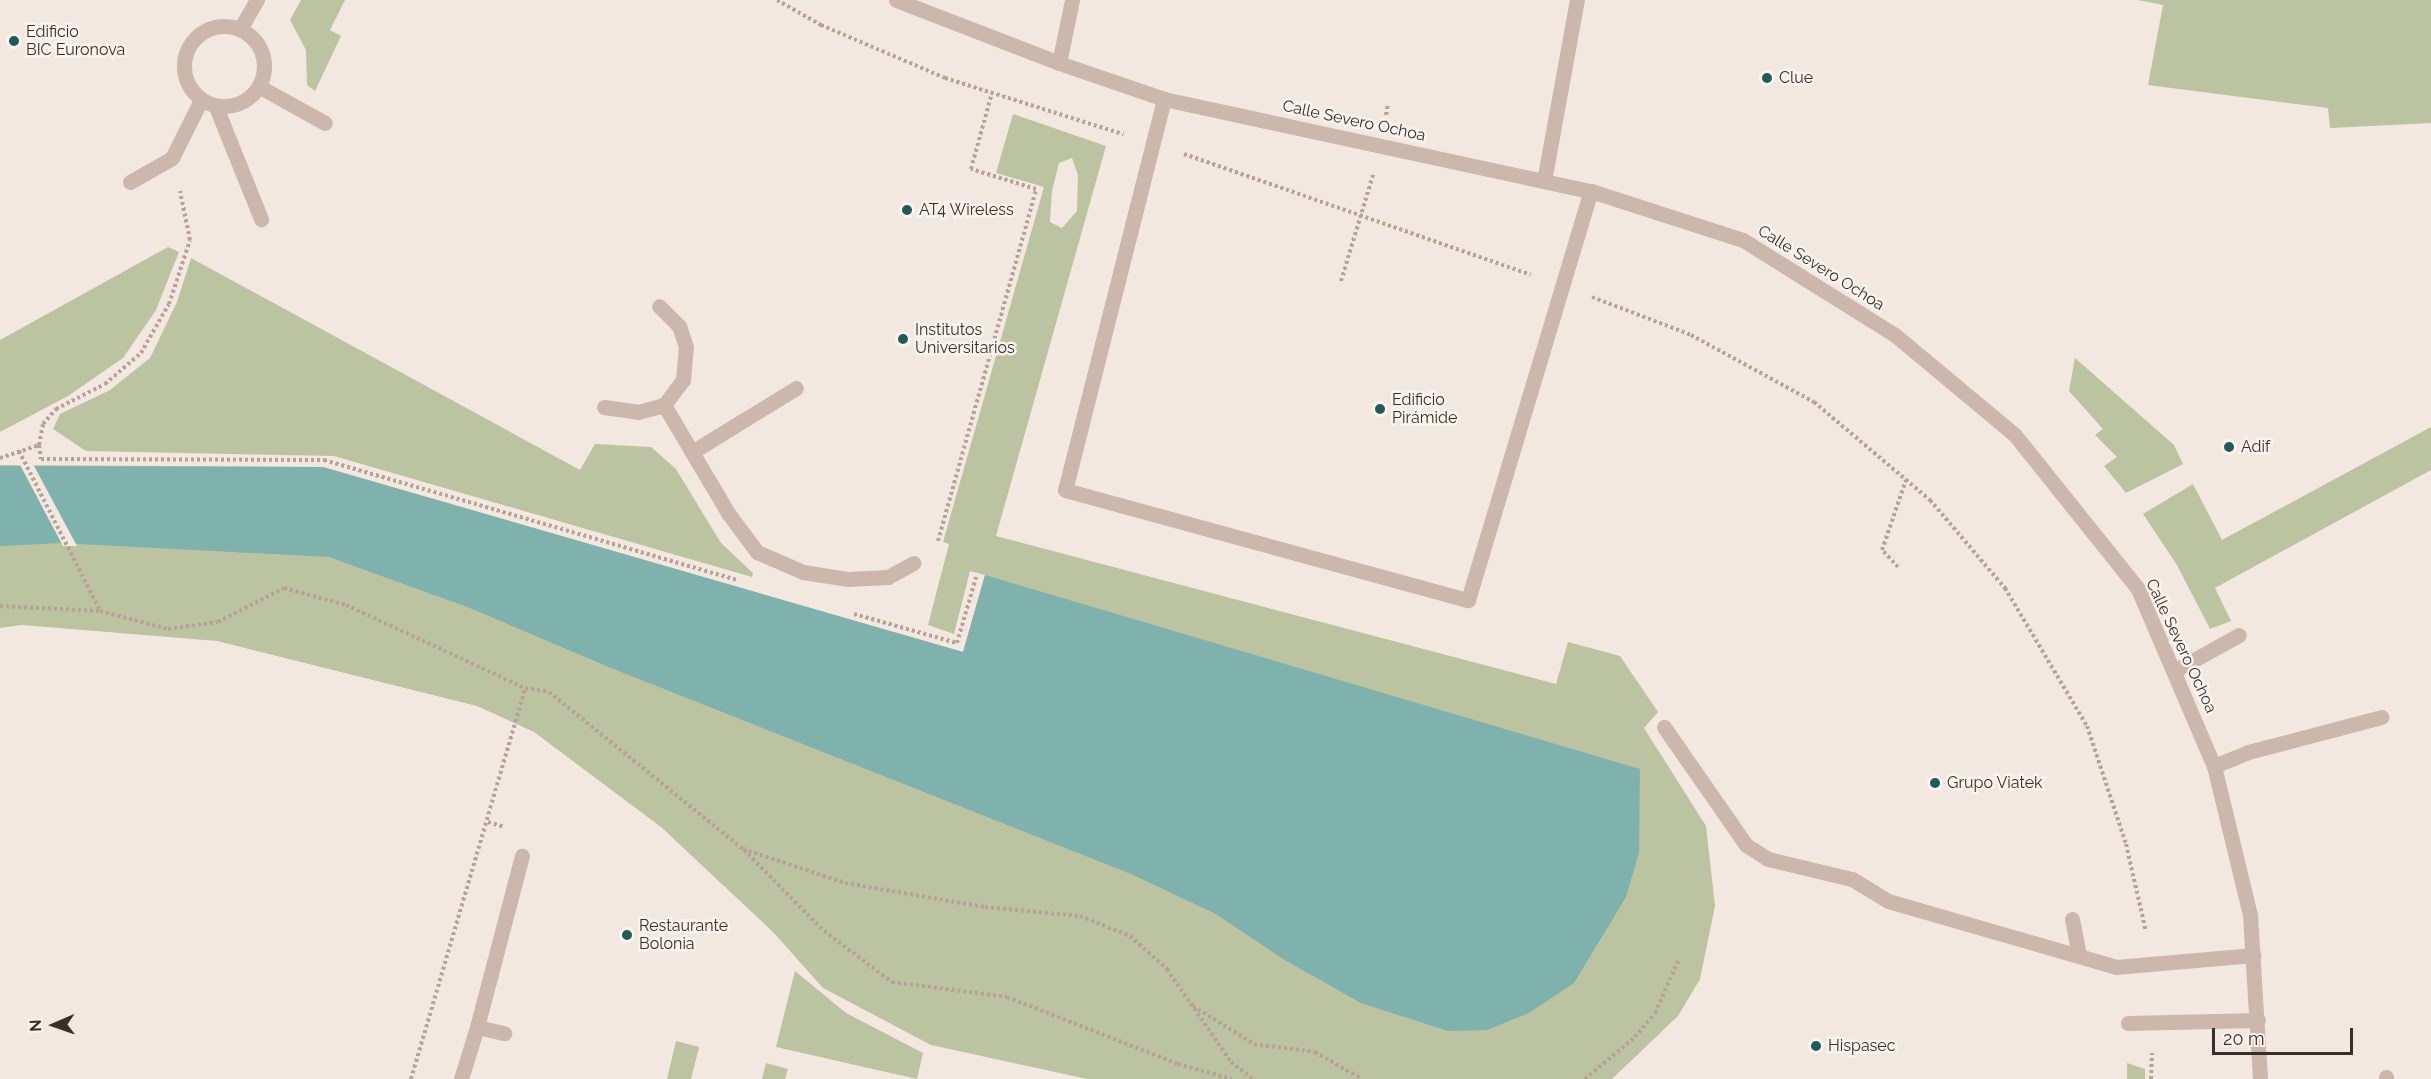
<!DOCTYPE html>
<html>
<head>
<meta charset="utf-8">
<style>
  body { margin:0 }
  #map { position:relative; width:2431px; height:1079px; overflow:hidden; background:#f3e8e0; font-family:Raleway,sans-serif }
  div>[style] { position:absolute }
  .green>* { inset:0; background:#bbc3a0 }
  .water>* { inset:0; background:#7fb1ad }
  .pier>* { inset:0; background:#f3e8e0 }
  .path>* { height:4px; margin-top:-2px; transform-origin:0; background:repeating-linear-gradient(90deg,#b8a196 0 3px,transparent 0 6px) }
  .service>* { height:15px; margin:-7.5px; padding:0 7.5px; transform-origin:7.5px; border-radius:7.5px; background:#ccb7ac }
  .service>.ring { margin:-7.5px; padding:0; box-sizing:content-box; background:none; border:15px solid #ccb7ac; border-radius:50% }
  .tertiary>* { height:15px; margin:-7.5px; padding:0 7.5px; transform-origin:7.5px; border-radius:7.5px; background:#ccb7ac }
  .dots>* { width:16px; height:16px; translate:-50% -50%; box-sizing:border-box; border:3px solid #fbf3ed; border-radius:50% }
  span { translate:-50% -50%; white-space:nowrap; text-align:center; line-height:1.15; -webkit-text-stroke:5px #fbf3ed; paint-order:stroke }
  .poi-label { font-size:16px; color:#3a2e2b }
  .left { translate:0 -50%; text-align:left }
  .street-label { font-size:16px; color:#3a2e2b }
  .north { position:absolute; left:24px; top:995px; width:60px; height:60px; -webkit-text-stroke:4px #fbf3ed; paint-order:stroke; rotate:268deg; font-size:16px; font-weight:700; line-height:24px; text-align:center; color:#3a2e2b }
  .north::after { content:''; display:block; margin:auto; width:21px; height:27px; background:#3a2e2b; clip-path:polygon(50% 0,100% 100%,50% 72%,0 100%) }
  .scale { position:absolute; left:2212px; top:1028px; width:141px; height:27px; box-sizing:border-box; border:3px solid #3a2e2b; border-top:0; padding-left:8px; font-size:18px; line-height:21px; white-space:nowrap; color:#3a2e2b; -webkit-text-stroke:4px #fbf3ed; paint-order:stroke }
</style>
</head>
<body>
<div id="map">
  <div class="green">
    <i style="clip-path:polygon(301px 0,345px 0,330px 30px,341px 36px,315px 91px,307px 85px,306px 50px,290px 20px)"></i>
    <i style="clip-path:polygon(2138px 0,2431px 0,2431px 123px,2330px 128px,2328px 108px,2148px 85px,2163px 5px)"></i>
    <i style="clip-path:polygon(evenodd,1013px 114px,1106px 146px,996px 536px,1556px 684px,1568px 642px,1620px 656px,1658px 712px,1644px 728px,1706px 826px,1715px 906px,1700px 979px,1678px 1016px,1612px 1079px,1087px 1079px,931px 1045px,823px 988px,774px 933px,661px 827px,534px 732px,477px 706px,217px 641px,22px 625px,0 628px,0 465px,323px 467px,963px 652px,985px 575px,970px 571px,954px 634px,928px 625px,949px 544px,943px 542px,1044px 187px,996px 173px,1013px 114px,1072px 158px,1078px 175px,1077px 211px,1062px 228px,1050px 222px,1052px 191px,1059px 163px,1072px 158px)"></i>
    <i style="clip-path:polygon(168px 247px,179px 252px,156px 310px,123px 358px,68px 396px,0 432px,0 340px)"></i>
    <i style="clip-path:polygon(191px 258px,580px 470px,595px 444px,651px 447px,676px 469px,721px 543px,753px 573px,752px 577px,334px 456px,86px 451px,53px 429px,60px 414px,110px 390px,150px 358px,177px 302px)"></i>
    <i style="clip-path:polygon(2075px 358px,2174px 445px,2183px 464px,2126px 493px,2104px 466px,2117px 457px,2095px 435px,2103px 429px,2069px 391px)"></i>
    <i style="clip-path:polygon(2431px 427px,2431px 470px,2215px 588px,2231px 621px,2210px 629px,2177px 565px,2143px 514px,2193px 484px,2222px 540px)"></i>
    <i style="clip-path:polygon(795px 971px,846px 1013px,923px 1053px,917px 1079px,776px 1047px)"></i>
    <i style="clip-path:polygon(676px 1041px,699px 1047px,691px 1079px,667px 1079px)"></i>
    <i style="clip-path:polygon(766px 1063px,788px 1069px,785px 1079px,762px 1079px)"></i>
    <i style="clip-path:polygon(2127px 1063px,2145px 1069px,2145px 1079px,2127px 1079px)"></i>
  </div>
  <div class="water">
    <i style="clip-path:polygon(0 466px,323px 467px,963px 652px,985px 575px,1640px 769px,1639px 853px,1626px 897px,1574px 983px,1529px 1013px,1487px 1030px,1448px 1031px,1361px 1003px,1283px 959px,1216px 914px,1131px 874px,611px 668px,470px 608px,329px 557px,61px 543px,0 546px)"></i>
  </div>
  <div class="pier">
    <i style="clip-path:polygon(19px 463px,33px 464px,77px 546px,63px 546px)"></i>
  </div>
  <div class="path">
    <i style="left:777px;top:0;width:51px;rotate:29.6deg"></i>
    <i style="left:821px;top:25px;width:135px;rotate:23.1deg"></i>
    <i style="left:945px;top:78px;width:187px;rotate:17.5deg"></i>
    <i style="left:1386px;top:115px;width:11px;rotate:-80deg"></i>
    <i style="left:1184px;top:154px;width:367px;rotate:19.2deg"></i>
    <i style="left:1341px;top:281px;width:111px;rotate:-73.2deg"></i>
    <i style="left:1592px;top:297px;width:106px;rotate:21deg"></i>
    <i style="left:1691px;top:335px;width:140px;rotate:28.6deg"></i>
    <i style="left:1814px;top:402px;width:152px;rotate:40.2deg"></i>
    <i style="left:1930px;top:500px;width:116px;rotate:49.6deg"></i>
    <i style="left:2005px;top:588px;width:161px;rotate:59.3deg"></i>
    <i style="left:2087px;top:726px;width:124px;rotate:71.7deg"></i>
    <i style="left:2126px;top:844px;width:90px;rotate:77.2deg"></i>
    <i style="left:39px;top:445px;width:14px;rotate:82deg"></i>
    <i style="left:41px;top:459px;width:283px;rotate:0.2deg"></i>
    <i style="left:324px;top:460px;width:430px;rotate:16.2deg"></i>
    <i style="left:19px;top:451px;width:179px;rotate:63.1deg"></i>
    <i style="left:0;top:458px;width:41px;rotate:-18.4deg"></i>
    <i style="left:39px;top:445px;width:21px;rotate:-79deg"></i>
    <i style="left:43px;top:424px;width:20px;rotate:-49deg"></i>
    <i style="left:56px;top:409px;width:55px;rotate:-27deg"></i>
    <i style="left:105px;top:384px;width:48px;rotate:-40.7deg"></i>
    <i style="left:141px;top:353px;width:56px;rotate:-60.3deg"></i>
    <i style="left:169px;top:304px;width:67px;rotate:-71.8deg"></i>
    <i style="left:190px;top:240px;width:50px;rotate:-101.5deg"></i>
    <i style="left:938px;top:541px;width:365px;rotate:-74.4deg"></i>
    <i style="left:1036px;top:189px;width:68px;rotate:-162.9deg"></i>
    <i style="left:971px;top:169px;width:79px;rotate:-74.6deg"></i>
    <i style="left:1898px;top:567px;width:23px;rotate:-133deg"></i>
    <i style="left:1882px;top:550px;width:74px;rotate:-71.1deg"></i>
    <i style="left:0;top:606px;width:100px;rotate:2.9deg"></i>
    <i style="left:100px;top:611px;width:70px;rotate:14.8deg"></i>
    <i style="left:168px;top:629px;width:50px;rotate:-8deg"></i>
    <i style="left:218px;top:622px;width:74px;rotate:-27.3deg"></i>
    <i style="left:284px;top:588px;width:64px;rotate:15.3deg"></i>
    <i style="left:346px;top:605px;width:197px;rotate:24.9deg"></i>
    <i style="left:525px;top:688px;width:24px;rotate:9deg"></i>
    <i style="left:549px;top:692px;width:250px;rotate:39deg"></i>
    <i style="left:743px;top:849px;width:108px;rotate:18.4deg"></i>
    <i style="left:845px;top:883px;width:142px;rotate:9.7deg"></i>
    <i style="left:985px;top:907px;width:95px;rotate:5.4deg"></i>
    <i style="left:1080px;top:916px;width:54px;rotate:21.8deg"></i>
    <i style="left:1130px;top:936px;width:50px;rotate:41.7deg"></i>
    <i style="left:1167px;top:969px;width:113px;rotate:55.5deg"></i>
    <i style="left:1231px;top:1062px;width:28px;rotate:38deg"></i>
    <i style="left:854px;top:614px;width:107px;rotate:15.7deg"></i>
    <i style="left:957px;top:643px;width:69px;rotate:-73.9deg"></i>
    <i style="left:488px;top:822px;width:17px;rotate:17deg"></i>
    <i style="left:744px;top:850px;width:114px;rotate:45.4deg"></i>
    <i style="left:824px;top:931px;width:85px;rotate:36.9deg"></i>
    <i style="left:892px;top:982px;width:116px;rotate:7.4deg"></i>
    <i style="left:1007px;top:997px;width:184px;rotate:21.4deg"></i>
    <i style="left:1178px;top:1064px;width:56px;rotate:15.5deg"></i>
    <i style="left:1193px;top:1006px;width:72px;rotate:31.9deg"></i>
    <i style="left:1254px;top:1044px;width:62px;rotate:7.5deg"></i>
    <i style="left:1315px;top:1052px;width:54px;rotate:29.9deg"></i>
    <i style="left:411px;top:1079px;width:407px;rotate:-73.7deg"></i>
    <i style="left:1585px;top:1079px;width:65px;rotate:-40deg"></i>
    <i style="left:1635px;top:1037px;width:31px;rotate:-50deg"></i>
    <i style="left:1655px;top:1013px;width:59px;rotate:-66deg"></i>
    <i style="left:2151px;top:1079px;width:26px;rotate:-88deg"></i>
  </div>
  <div class="service">
    <i class="ring" style="left:184px;top:26px;width:65px;height:65px"></i>
    <i style="left:240px;top:29px;width:34px;rotate:-60deg"></i>
    <i style="left:1059px;top:63px;width:64px;rotate:-78.3deg"></i>
    <i style="left:260px;top:87px;width:74px;rotate:29deg"></i>
    <i style="left:1164px;top:99px;width:403px;rotate:104.2deg"></i>
    <i style="left:1065px;top:490px;width:418px;rotate:15.3deg"></i>
    <i style="left:1468px;top:600px;width:427px;rotate:-73.3deg"></i>
    <i style="left:216px;top:107px;width:121px;rotate:68.1deg"></i>
    <i style="left:1544px;top:181px;width:184px;rotate:-79.7deg"></i>
    <i style="left:130px;top:182px;width:48px;rotate:-29.7deg"></i>
    <i style="left:172px;top:158px;width:65px;rotate:-63.4deg"></i>
    <i style="left:664px;top:405px;width:126px;rotate:59.3deg"></i>
    <i style="left:728px;top:513px;width:49px;rotate:53.4deg"></i>
    <i style="left:757px;top:552px;width:50px;rotate:23.5deg"></i>
    <i style="left:803px;top:572px;width:46px;rotate:8.8deg"></i>
    <i style="left:848px;top:579px;width:40px;rotate:-2.9deg"></i>
    <i style="left:888px;top:577px;width:29px;rotate:-29deg"></i>
    <i style="left:604px;top:407px;width:34px;rotate:8deg"></i>
    <i style="left:638px;top:412px;width:27px;rotate:-15deg"></i>
    <i style="left:664px;top:405px;width:31px;rotate:-53deg"></i>
    <i style="left:683px;top:380px;width:33px;rotate:-85deg"></i>
    <i style="left:686px;top:347px;width:22px;rotate:-108deg"></i>
    <i style="left:679px;top:326px;width:28px;rotate:-135deg"></i>
    <i style="left:692px;top:452px;width:122px;rotate:-31.6deg"></i>
    <i style="left:2174px;top:671px;width:74px;rotate:-29deg"></i>
    <i style="left:1664px;top:727px;width:144px;rotate:55.2deg"></i>
    <i style="left:1746px;top:845px;width:26px;rotate:32deg"></i>
    <i style="left:1768px;top:859px;width:86px;rotate:13.4deg"></i>
    <i style="left:1852px;top:879px;width:42px;rotate:31.4deg"></i>
    <i style="left:1888px;top:901px;width:237px;rotate:16.1deg"></i>
    <i style="left:2116px;top:967px;width:138px;rotate:-5deg"></i>
    <i style="left:2214px;top:766px;width:37px;rotate:-22deg"></i>
    <i style="left:2248px;top:752px;width:138px;rotate:-14.7deg"></i>
    <i style="left:2072px;top:919px;width:38px;rotate:79deg"></i>
    <i style="left:2128px;top:1023px;width:130px;rotate:-1.3deg"></i>
    <i style="left:477px;top:1027px;width:177px;rotate:-75.3deg"></i>
    <i style="left:461px;top:1079px;width:54px;rotate:-72.9deg"></i>
    <i style="left:477px;top:1027px;width:28px;rotate:13deg"></i>
    <i style="left:2386px;top:1079px;width:2px;rotate:-90deg"></i>
  </div>
  <div class="tertiary">
    <i style="left:896px;top:0;width:175px;rotate:21.1deg"></i>
    <i style="left:1059px;top:63px;width:111px;rotate:18.9deg"></i>
    <i style="left:1164px;top:99px;width:437px;rotate:12.2deg"></i>
    <i style="left:1591px;top:191px;width:160px;rotate:17.9deg"></i>
    <i style="left:1743px;top:240px;width:179px;rotate:32deg"></i>
    <i style="left:1895px;top:335px;width:155px;rotate:39.8deg"></i>
    <i style="left:2014px;top:434px;width:198px;rotate:51.3deg"></i>
    <i style="left:2138px;top:589px;width:193px;rotate:66.8deg"></i>
    <i style="left:2214px;top:766px;width:153px;rotate:76.4deg"></i>
    <i style="left:2250px;top:915px;width:164px;rotate:86.5deg"></i>
  </div>
  <div class="dots">
    <i style="left:14px;top:41px;background:#1f5c59"></i>
    <i style="left:1767px;top:78px;background:#1f5c59"></i>
    <i style="left:907px;top:210px;background:#1f5c59"></i>
    <i style="left:903px;top:339px;background:#1f5c59"></i>
    <i style="left:1380px;top:409px;background:#1f5c59"></i>
    <i style="left:2229px;top:447px;background:#1f5c59"></i>
    <i style="left:1935px;top:783px;background:#1f5c59"></i>
    <i style="left:627px;top:935px;background:#1f5c59"></i>
    <i style="left:1816px;top:1046px;background:#1f5c59"></i>
  </div>
  <div class="poi-label">
    <span class="left" style="left:26px;top:41px">Edificio<br>BIC Euronova</span>
    <span class="left" style="left:1779px;top:78px">Clue</span>
    <span class="left" style="left:919px;top:210px">AT4 Wireless</span>
    <span class="left" style="left:915px;top:339px">Institutos<br>Universitarios</span>
    <span class="left" style="left:1392px;top:409px">Edificio<br>Pirámide</span>
    <span class="left" style="left:2241px;top:447px">Adif</span>
    <span class="left" style="left:1947px;top:783px">Grupo Viatek</span>
    <span class="left" style="left:639px;top:935px">Restaurante<br>Bolonia</span>
    <span class="left" style="left:1828px;top:1046px">Hispasec</span>
  </div>
  <div class="street-label">
    <span style="left:1354px;top:121px;rotate:12deg">Calle Severo Ochoa</span>
    <span style="left:1821px;top:268px;rotate:32deg">Calle Severo Ochoa</span>
    <span style="left:2181px;top:646px;rotate:65deg">Calle Severo Ochoa</span>
  </div>
  <div class="north">N</div>
  <div class="scale">20 m</div>
</div>
</body>
</html>
